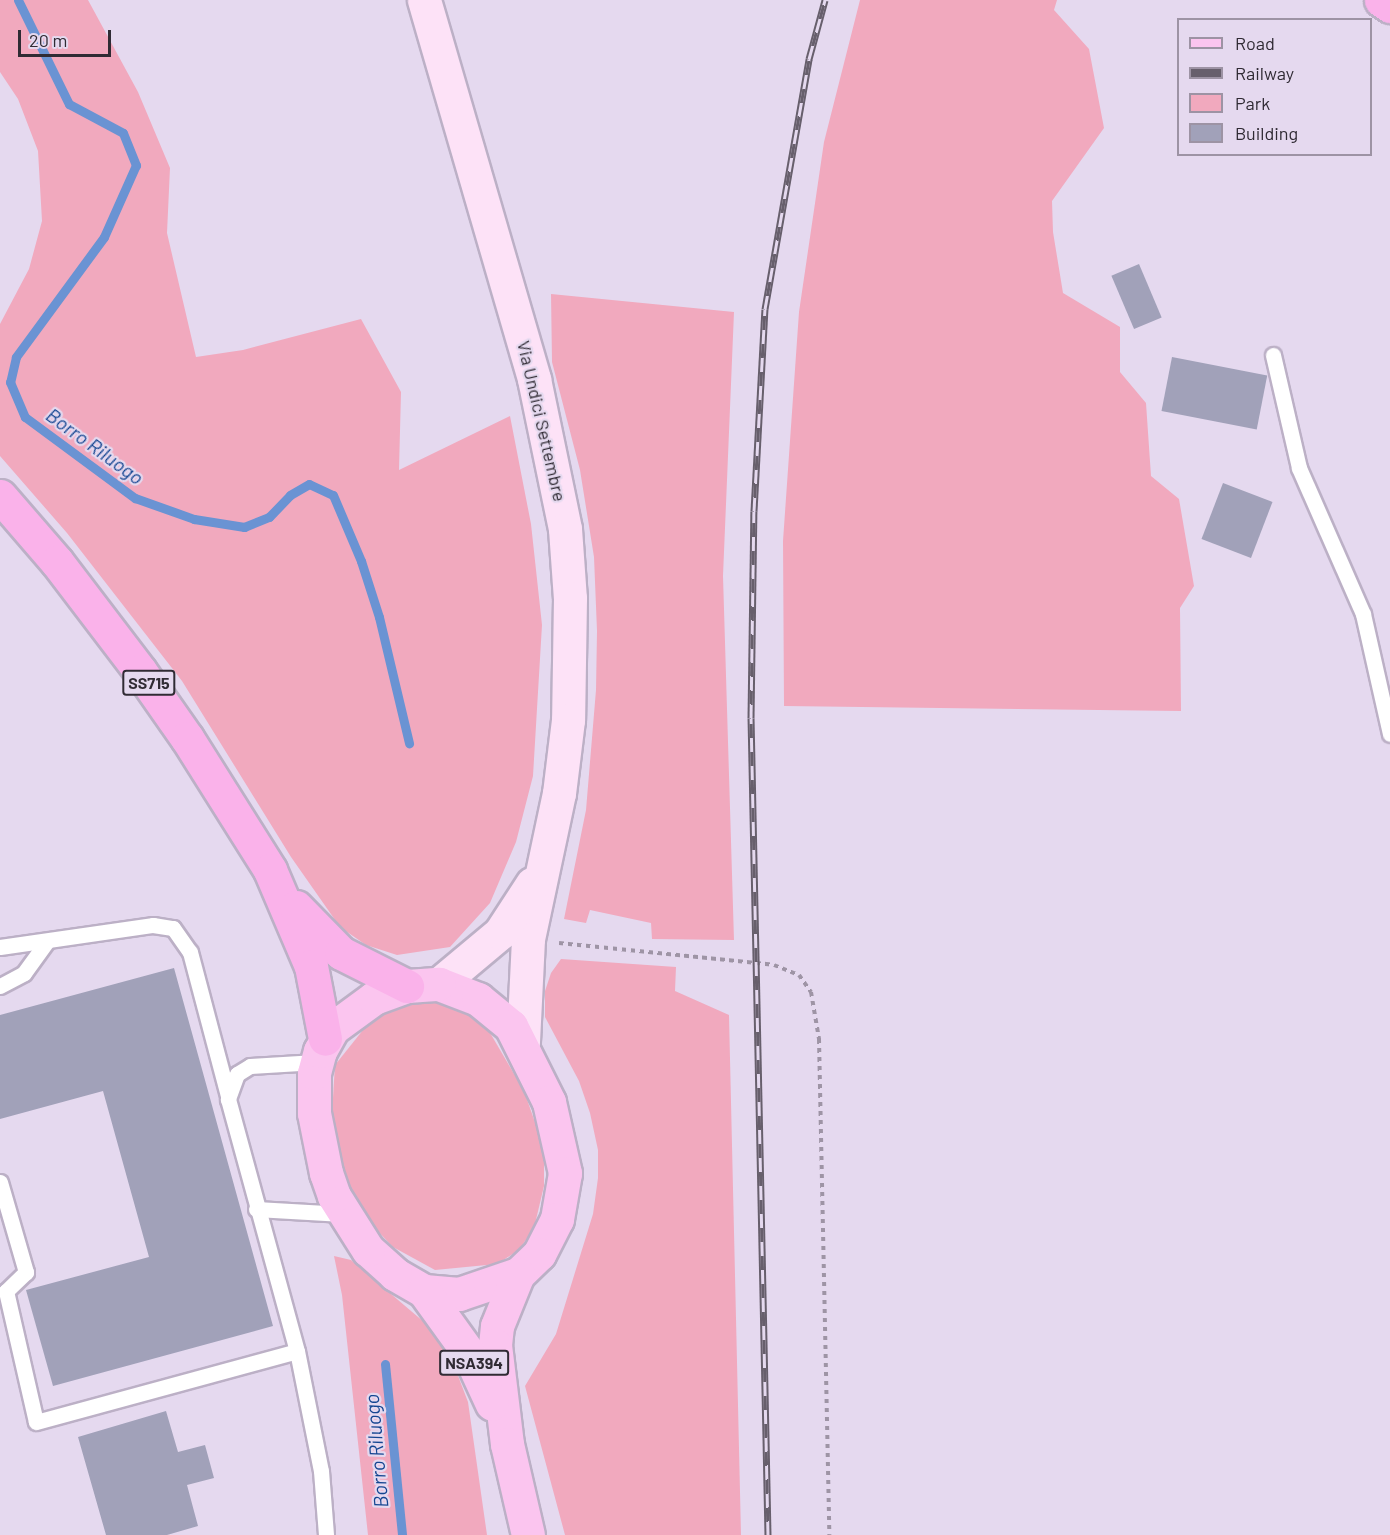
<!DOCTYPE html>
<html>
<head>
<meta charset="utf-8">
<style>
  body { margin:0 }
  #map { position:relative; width:1390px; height:1535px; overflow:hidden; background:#e5d9ef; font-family:Barlow,sans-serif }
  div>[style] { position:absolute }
  .green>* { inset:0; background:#f1a9be }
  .stream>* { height:9px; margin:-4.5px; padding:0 4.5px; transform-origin:4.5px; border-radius:4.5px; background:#6a93d3 }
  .building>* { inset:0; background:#a1a1b9; transform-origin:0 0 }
  .path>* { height:4px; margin-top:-2px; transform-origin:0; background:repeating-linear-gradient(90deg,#9e94a5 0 4.5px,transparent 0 9px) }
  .roads { filter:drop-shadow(2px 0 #bcb0c6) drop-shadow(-2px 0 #bcb0c6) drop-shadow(0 2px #bcb0c6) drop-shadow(0 -2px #bcb0c6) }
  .service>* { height:15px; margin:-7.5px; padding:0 7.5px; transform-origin:7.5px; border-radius:7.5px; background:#fff }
  .secondary>* { height:33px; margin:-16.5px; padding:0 16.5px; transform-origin:16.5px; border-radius:16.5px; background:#fde2f7 }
  .primary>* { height:33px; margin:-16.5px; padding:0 16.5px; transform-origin:16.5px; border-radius:16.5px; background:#fbc5ef }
  .trunk>* { height:33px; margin:-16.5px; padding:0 16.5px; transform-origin:16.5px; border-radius:16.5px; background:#fab2ea }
  .rail>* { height:7px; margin-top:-3.5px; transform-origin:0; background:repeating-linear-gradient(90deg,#e5d9ef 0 14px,#675f6c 0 28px); box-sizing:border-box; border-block:2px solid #675f6c }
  span { translate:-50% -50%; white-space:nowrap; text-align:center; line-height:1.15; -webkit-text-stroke:4.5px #e5d9ef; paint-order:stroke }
  .shield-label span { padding:2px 4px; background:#e5d9ef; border:2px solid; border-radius:4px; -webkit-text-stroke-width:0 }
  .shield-label { font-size:16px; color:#302b34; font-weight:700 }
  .street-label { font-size:18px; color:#302b34 }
  .water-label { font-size:20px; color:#144591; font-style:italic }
  .legend { position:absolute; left:1177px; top:18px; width:195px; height:138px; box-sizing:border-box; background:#e5d9ef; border:2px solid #9d93a4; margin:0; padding:8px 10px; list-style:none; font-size:18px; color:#302b34 }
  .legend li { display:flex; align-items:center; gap:12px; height:30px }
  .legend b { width:30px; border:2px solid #9d93a4 }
  .scale { position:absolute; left:18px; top:30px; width:93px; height:27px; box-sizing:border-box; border:3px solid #302b34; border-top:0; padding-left:8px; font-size:18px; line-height:21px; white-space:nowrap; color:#302b34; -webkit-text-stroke:4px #e5d9ef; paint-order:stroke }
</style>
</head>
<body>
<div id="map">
  <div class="green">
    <i style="clip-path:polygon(0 0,88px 0,138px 92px,170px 168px,167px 233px,196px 357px,243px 350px,361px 319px,401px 392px,399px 470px,510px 416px,531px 524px,542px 625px,533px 776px,516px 842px,490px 903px,450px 947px,397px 955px,366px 945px,340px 927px,291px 857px,182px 681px,67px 533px,0 456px,0 324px,29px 269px,42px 221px,38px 151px,18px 99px,0 72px)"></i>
    <i style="clip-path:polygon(860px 0,1057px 0,1054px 10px,1089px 49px,1104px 128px,1052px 201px,1053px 232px,1063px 293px,1120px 327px,1120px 372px,1146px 403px,1151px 476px,1179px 499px,1194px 586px,1180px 608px,1181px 711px,784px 706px,783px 541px,799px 312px,824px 142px)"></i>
    <i style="clip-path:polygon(551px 294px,734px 312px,723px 576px,734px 940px,652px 939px,651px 923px,590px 910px,586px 923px,564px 919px,586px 810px,596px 690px,597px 631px,594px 557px,580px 470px,552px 362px)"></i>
    <i style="clip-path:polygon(561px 959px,676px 967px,675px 991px,729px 1015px,741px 1535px,565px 1535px,525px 1386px,556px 1334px,593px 1214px,598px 1178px,598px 1150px,590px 1113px,579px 1081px,545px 1017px,545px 991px,551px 973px)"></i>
    <i style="clip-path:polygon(418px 1003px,441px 1003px,467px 1013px,489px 1031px,524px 1091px,537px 1128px,544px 1157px,544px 1186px,534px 1228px,519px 1250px,497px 1264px,435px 1270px,393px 1247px,367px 1220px,350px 1186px,338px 1149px,332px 1114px,335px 1065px,367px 1025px,385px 1013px)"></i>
    <i style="clip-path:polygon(334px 1256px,351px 1260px,444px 1339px,468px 1402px,487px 1535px,368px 1535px,342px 1295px)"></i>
  </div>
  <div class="stream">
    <i style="left:18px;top:0;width:116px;rotate:63.9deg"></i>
    <i style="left:69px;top:104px;width:61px;rotate:28.2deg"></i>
    <i style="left:123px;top:133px;width:35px;rotate:68deg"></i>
    <i style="left:136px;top:165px;width:79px;rotate:114deg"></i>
    <i style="left:104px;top:237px;width:149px;rotate:126.3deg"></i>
    <i style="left:16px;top:357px;width:26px;rotate:103deg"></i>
    <i style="left:10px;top:382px;width:38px;rotate:67deg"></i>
    <i style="left:25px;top:417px;width:137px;rotate:36.4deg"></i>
    <i style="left:135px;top:498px;width:63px;rotate:19.6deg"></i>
    <i style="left:194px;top:519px;width:51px;rotate:9.1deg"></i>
    <i style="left:244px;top:527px;width:27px;rotate:-22deg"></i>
    <i style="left:269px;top:517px;width:30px;rotate:-46deg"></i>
    <i style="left:290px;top:495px;width:22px;rotate:-30deg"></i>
    <i style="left:309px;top:484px;width:26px;rotate:25deg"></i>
    <i style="left:333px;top:495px;width:72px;rotate:67deg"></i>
    <i style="left:361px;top:561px;width:59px;rotate:72.2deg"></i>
    <i style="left:379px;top:617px;width:130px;rotate:76.6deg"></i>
    <i style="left:385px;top:1364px;width:172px;rotate:84.3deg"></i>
  </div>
  <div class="building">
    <i style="left:1139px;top:264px;width:58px;height:30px;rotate:67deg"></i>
    <i style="left:1172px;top:357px;width:97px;height:55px;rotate:11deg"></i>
    <i style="left:1223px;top:483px;width:53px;height:60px;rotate:21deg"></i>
    <i style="clip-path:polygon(174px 968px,273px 1326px,53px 1386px,26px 1290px,149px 1257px,103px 1091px,0 1119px,0 1015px)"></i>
    <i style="clip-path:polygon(166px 1411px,178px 1452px,205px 1445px,214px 1478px,187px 1485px,198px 1526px,167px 1535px,106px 1535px,78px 1437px)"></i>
  </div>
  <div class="path">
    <i style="left:559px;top:943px;width:216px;rotate:5.8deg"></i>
    <i style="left:774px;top:965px;width:27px;rotate:22deg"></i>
    <i style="left:799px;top:975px;width:21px;rotate:55deg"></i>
    <i style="left:811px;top:992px;width:48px;rotate:80.3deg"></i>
    <i style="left:819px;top:1039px;width:496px;rotate:88.8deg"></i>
  </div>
  <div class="roads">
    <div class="service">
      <i style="left:1273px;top:355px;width:116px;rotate:77deg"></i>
      <i style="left:1299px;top:468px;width:159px;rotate:66.3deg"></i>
      <i style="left:1363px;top:614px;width:123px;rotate:77.3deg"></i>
      <i style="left:0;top:947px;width:155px;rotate:-8.2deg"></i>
      <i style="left:153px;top:925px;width:20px;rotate:9deg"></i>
      <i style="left:173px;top:928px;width:29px;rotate:55deg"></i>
      <i style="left:190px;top:952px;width:149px;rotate:75.2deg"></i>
      <i style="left:0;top:986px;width:27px;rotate:-28deg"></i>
      <i style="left:24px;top:973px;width:39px;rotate:-54deg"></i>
      <i style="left:316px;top:1062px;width:66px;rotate:176.5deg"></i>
      <i style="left:250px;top:1066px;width:15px;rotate:148deg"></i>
      <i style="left:237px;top:1074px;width:27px;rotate:110deg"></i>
      <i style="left:228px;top:1099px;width:261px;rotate:74.7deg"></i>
      <i style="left:297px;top:1351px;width:122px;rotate:78.7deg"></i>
      <i style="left:321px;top:1471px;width:64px;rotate:85.5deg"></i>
      <i style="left:0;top:1182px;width:94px;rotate:73.9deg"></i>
      <i style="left:26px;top:1272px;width:28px;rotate:136deg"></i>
      <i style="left:6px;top:1291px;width:134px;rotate:77.1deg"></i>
      <i style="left:36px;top:1422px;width:270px;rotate:-15.2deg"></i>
      <i style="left:256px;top:1209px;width:87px;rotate:3.3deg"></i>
    </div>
    <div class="secondary">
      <i style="left:424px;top:0;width:395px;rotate:73.8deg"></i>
      <i style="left:534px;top:379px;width:153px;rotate:78.3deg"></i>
      <i style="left:565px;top:529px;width:69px;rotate:85.9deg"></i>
      <i style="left:570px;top:598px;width:122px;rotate:90.9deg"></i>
      <i style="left:568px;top:720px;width:74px;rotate:97deg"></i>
      <i style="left:559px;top:793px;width:149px;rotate:102deg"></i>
      <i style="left:528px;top:939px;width:104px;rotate:92.8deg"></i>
      <i style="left:439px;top:984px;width:80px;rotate:-39.9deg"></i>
      <i style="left:500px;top:933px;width:59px;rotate:-56.9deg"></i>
    </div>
    <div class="primary">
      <i style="left:439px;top:984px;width:42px;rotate:21deg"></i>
      <i style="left:478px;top:999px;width:43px;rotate:39.3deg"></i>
      <i style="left:511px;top:1026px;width:85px;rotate:63.4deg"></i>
      <i style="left:549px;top:1102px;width:73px;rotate:77.3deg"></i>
      <i style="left:565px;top:1173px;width:47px;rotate:99.9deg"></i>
      <i style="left:557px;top:1219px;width:39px;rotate:117deg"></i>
      <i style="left:539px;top:1254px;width:29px;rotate:136deg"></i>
      <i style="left:518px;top:1274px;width:62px;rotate:161.3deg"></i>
      <i style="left:459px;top:1294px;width:35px;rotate:-175deg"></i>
      <i style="left:424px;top:1291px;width:34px;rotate:-150deg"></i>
      <i style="left:395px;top:1274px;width:36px;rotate:-138deg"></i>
      <i style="left:368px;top:1250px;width:64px;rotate:-122.2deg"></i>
      <i style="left:334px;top:1196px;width:24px;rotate:-109deg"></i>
      <i style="left:326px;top:1173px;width:61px;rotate:-101.3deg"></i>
      <i style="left:314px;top:1113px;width:40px;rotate:-90deg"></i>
      <i style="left:314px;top:1073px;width:23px;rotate:-75deg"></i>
      <i style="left:320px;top:1051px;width:26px;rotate:-61deg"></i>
      <i style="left:333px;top:1028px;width:51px;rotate:-36.2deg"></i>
      <i style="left:374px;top:998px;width:35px;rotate:-20deg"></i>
      <i style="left:407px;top:986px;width:32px;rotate:-4deg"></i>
      <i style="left:518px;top:1274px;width:56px;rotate:112deg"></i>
      <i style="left:497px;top:1326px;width:19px;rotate:96deg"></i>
      <i style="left:495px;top:1345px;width:100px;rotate:83.1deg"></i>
      <i style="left:507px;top:1444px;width:93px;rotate:77deg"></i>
      <i style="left:424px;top:1291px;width:75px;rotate:54.2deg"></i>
      <i style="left:468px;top:1352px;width:57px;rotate:65.2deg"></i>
    </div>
    <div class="trunk">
      <i style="left:1381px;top:0;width:11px;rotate:34deg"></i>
      <i style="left:0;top:496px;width:87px;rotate:49.2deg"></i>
      <i style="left:57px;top:562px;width:137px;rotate:52.7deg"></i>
      <i style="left:140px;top:671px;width:82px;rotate:55deg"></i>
      <i style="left:187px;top:738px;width:156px;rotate:57.8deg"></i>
      <i style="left:270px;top:870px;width:104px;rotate:66.9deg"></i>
      <i style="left:311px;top:966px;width:74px;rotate:79.1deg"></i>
      <i style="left:296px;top:907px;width:64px;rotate:45.6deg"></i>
      <i style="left:341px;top:953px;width:74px;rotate:26.6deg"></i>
    </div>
  </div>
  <div class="rail">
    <i style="left:768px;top:1535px;width:817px;rotate:-91.19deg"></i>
    <i style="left:751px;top:718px;width:207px;rotate:-89.2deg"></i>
    <i style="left:754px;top:511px;width:202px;rotate:-86.9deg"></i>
    <i style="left:765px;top:309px;width:254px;rotate:-80deg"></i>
    <i style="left:809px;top:59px;width:61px;rotate:-74.8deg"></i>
  </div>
  <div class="shield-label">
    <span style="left:149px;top:683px">SS715</span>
    <span style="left:474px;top:1363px">NSA394</span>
  </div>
  <div class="street-label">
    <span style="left:542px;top:421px;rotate:77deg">Via Undici Settembre</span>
  </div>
  <div class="water-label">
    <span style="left:95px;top:446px;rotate:36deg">Borro Riluogo</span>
    <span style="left:376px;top:1451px;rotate:-95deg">Borro Riluogo</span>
  </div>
  <ul class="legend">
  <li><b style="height:8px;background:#fbc5ef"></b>Road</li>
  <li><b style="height:8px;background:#675f6c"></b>Railway</li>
  <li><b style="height:16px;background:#f1a9be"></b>Park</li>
  <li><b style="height:16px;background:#a1a1b9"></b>Building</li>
  </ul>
  <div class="scale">20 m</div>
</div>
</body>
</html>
